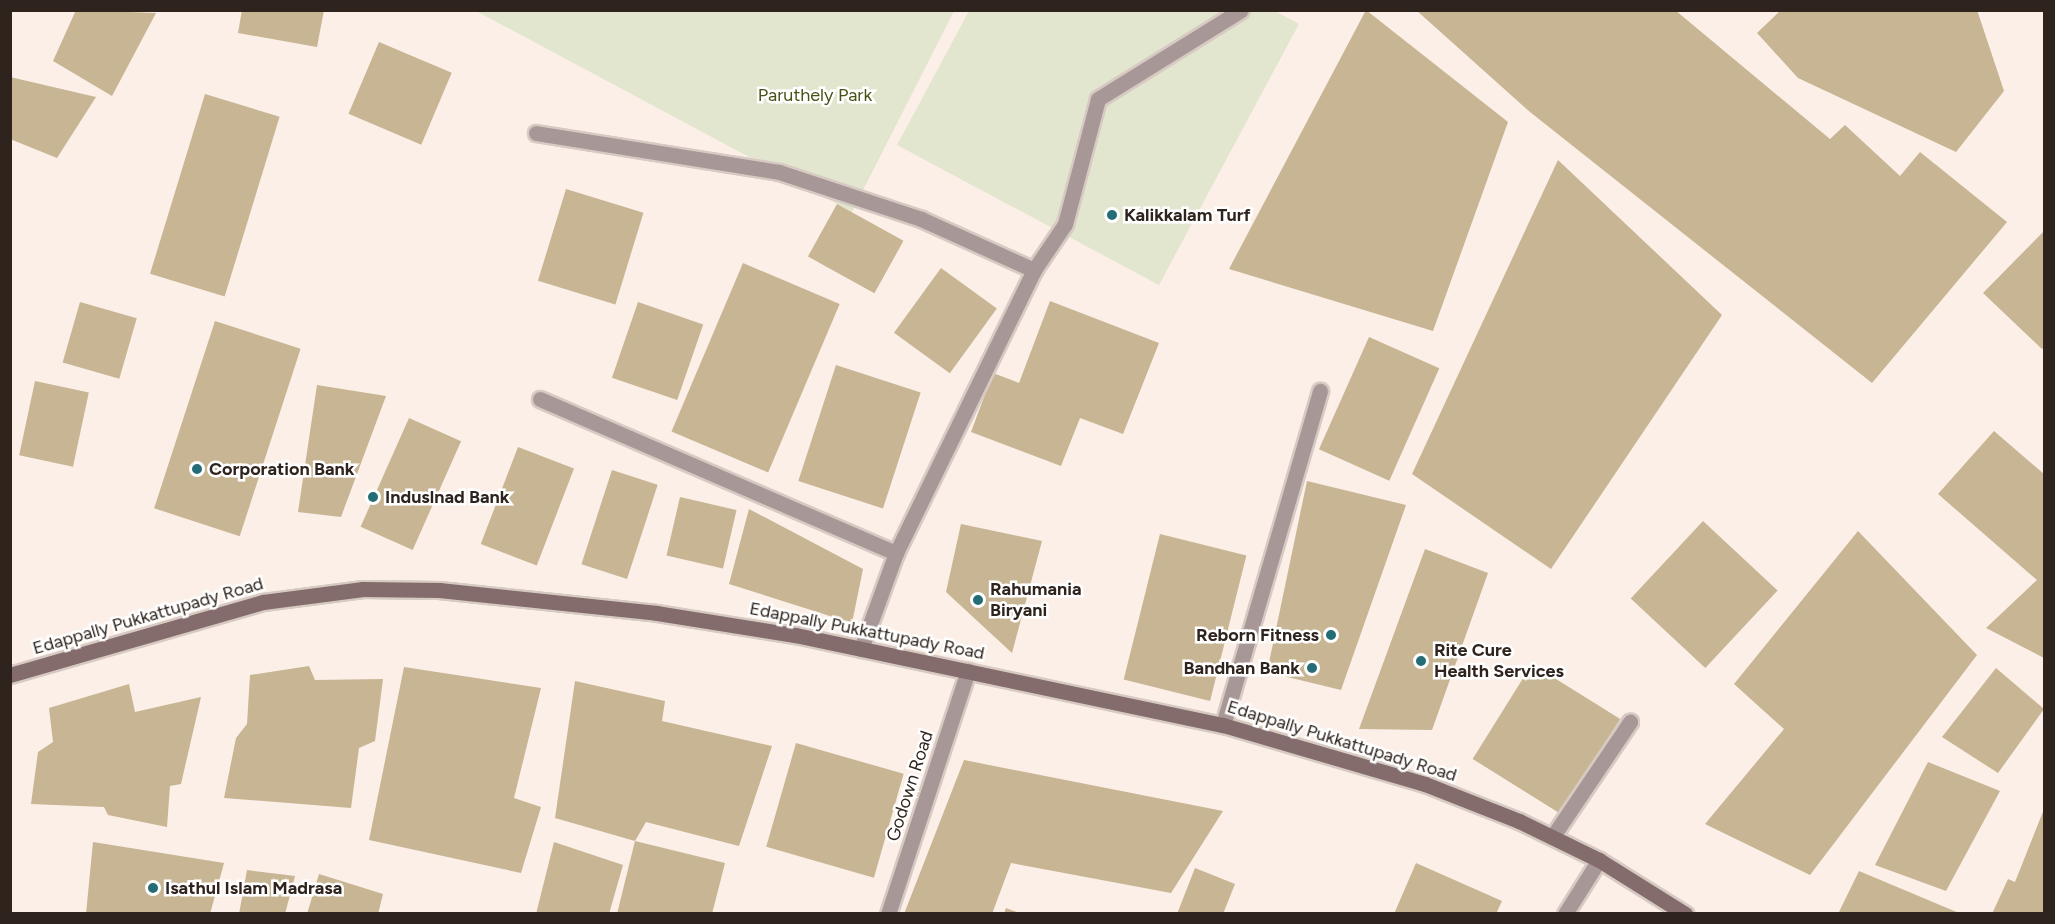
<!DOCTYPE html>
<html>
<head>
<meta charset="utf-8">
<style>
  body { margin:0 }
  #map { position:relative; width:2055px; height:924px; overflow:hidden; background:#fcefe7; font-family:Figtree,sans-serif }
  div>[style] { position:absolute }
  .green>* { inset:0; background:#e2e6ce }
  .building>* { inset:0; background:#c7b593; transform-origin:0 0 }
  .roads { filter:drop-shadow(2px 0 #d7cac3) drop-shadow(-2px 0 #d7cac3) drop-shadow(0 2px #d7cac3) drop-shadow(0 -2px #d7cac3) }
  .lane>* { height:15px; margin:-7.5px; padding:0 7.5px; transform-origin:7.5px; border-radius:7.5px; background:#a79796 }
  .street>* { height:15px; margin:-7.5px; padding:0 7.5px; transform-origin:7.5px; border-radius:7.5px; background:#a79796 }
  .secondary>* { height:15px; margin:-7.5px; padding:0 7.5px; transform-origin:7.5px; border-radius:7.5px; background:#836c6b }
  .dots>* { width:16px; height:16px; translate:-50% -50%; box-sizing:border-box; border:3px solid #fff; border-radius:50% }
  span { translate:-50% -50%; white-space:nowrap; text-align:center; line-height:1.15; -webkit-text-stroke:5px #fff; paint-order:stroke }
  .park-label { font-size:18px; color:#4b5115 }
  .poi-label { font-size:18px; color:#2f241d; font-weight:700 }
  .left { translate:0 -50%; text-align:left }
  .right { translate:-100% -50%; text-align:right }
  .street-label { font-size:18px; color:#2f241d }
  .frame { position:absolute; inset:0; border:12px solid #2f241d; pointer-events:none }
</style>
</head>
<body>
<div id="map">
  <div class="green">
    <i style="clip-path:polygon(1273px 10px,1299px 24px,1159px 285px,897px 145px,969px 11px)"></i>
    <i style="clip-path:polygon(476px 11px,954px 11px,852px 212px)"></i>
  </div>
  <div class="building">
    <i style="clip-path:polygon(76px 10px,156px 13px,112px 96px,53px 61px)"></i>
    <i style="clip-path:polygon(242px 10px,324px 10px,317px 47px,238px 33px)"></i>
    <i style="clip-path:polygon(1366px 10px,1508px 122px,1433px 331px,1229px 269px)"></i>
    <i style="clip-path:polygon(1416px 10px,1675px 10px,1830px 139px,1845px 125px,1900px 176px,1920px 152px,2007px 222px,1872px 383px,1530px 112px)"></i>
    <i style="clip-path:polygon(1781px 10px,1977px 10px,2004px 91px,1956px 152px,1798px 78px,1757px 33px)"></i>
    <i style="left:379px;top:42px;width:79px;height:78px;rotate:23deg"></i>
    <i style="clip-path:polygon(10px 77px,96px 97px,57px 158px,10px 139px)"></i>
    <i style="left:205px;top:94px;width:78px;height:188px;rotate:17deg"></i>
    <i style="clip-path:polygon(1558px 160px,1722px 315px,1551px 569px,1412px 474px)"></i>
    <i style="left:566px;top:189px;width:81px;height:96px;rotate:17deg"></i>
    <i style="left:837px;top:204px;width:76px;height:60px;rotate:29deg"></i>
    <i style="clip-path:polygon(2044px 231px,2044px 347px,2042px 349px,1983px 293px)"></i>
    <i style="left:743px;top:263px;width:105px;height:183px;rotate:23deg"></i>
    <i style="left:941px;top:268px;width:69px;height:80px;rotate:36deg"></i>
    <i style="clip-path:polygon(1050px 301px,1159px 343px,1123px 434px,1080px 418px,1061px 466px,971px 432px,993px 373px,1019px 383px)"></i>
    <i style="left:80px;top:302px;width:59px;height:63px;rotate:16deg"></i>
    <i style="left:638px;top:302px;width:69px;height:80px;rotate:19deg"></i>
    <i style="left:215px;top:321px;width:90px;height:197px;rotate:18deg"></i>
    <i style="left:1369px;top:337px;width:77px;height:123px;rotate:24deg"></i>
    <i style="left:836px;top:365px;width:89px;height:122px;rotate:18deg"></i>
    <i style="left:35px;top:381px;width:55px;height:76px;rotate:12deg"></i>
    <i style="clip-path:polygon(317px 385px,386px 396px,341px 517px,298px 512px)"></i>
    <i style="left:409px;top:418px;width:57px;height:119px;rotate:24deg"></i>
    <i style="clip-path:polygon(1994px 431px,2044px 474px,2044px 658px,1986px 628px,2037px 580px,1938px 494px)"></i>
    <i style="left:518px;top:447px;width:60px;height:104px;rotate:21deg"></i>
    <i style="left:612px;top:470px;width:48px;height:99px;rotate:18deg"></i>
    <i style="clip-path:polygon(1307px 481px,1406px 505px,1341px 690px,1267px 672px)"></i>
    <i style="left:680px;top:497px;width:58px;height:60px;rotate:13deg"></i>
    <i style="clip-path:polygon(749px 509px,863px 569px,852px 623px,729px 584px)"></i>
    <i style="left:1703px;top:521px;width:102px;height:106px;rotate:43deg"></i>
    <i style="clip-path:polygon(961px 524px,1042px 541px,1012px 653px,946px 592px)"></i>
    <i style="clip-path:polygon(1858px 531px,1977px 655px,1810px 875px,1705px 824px,1784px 729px,1734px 684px)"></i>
    <i style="left:1160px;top:534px;width:89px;height:150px;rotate:14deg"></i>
    <i style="clip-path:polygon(1425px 549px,1488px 573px,1432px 730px,1359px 729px)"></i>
    <i style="left:1532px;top:664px;width:104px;height:112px;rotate:32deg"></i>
    <i style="clip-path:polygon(309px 666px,315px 680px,383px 679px,375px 741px,359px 748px,351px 808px,224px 798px,236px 738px,247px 724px,250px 675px)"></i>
    <i style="clip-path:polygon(404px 667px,541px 688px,514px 798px,541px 807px,521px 873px,369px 840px)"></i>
    <i style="clip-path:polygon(1996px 668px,2044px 709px,1998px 773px,1942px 737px)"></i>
    <i style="clip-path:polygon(575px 681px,665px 701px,662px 721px,772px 746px,739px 846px,646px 822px,635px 841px,555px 818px)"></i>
    <i style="clip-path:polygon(129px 684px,135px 712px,201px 697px,181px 784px,170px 786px,167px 827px,108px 815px,104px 807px,31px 804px,38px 752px,53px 742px,49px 708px)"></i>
    <i style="left:796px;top:743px;width:112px;height:108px;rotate:16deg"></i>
    <i style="clip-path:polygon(964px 760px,1223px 811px,1171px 893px,1011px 863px,992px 914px,904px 914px)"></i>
    <i style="clip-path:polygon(1928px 762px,2000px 791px,1946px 891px,1875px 865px)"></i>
    <i style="clip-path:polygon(2044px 809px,2044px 914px,1992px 914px,2008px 879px,2015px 882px)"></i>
    <i style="clip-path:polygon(635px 841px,725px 863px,712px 914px,617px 914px)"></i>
    <i style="clip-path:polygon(93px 842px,224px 863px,210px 914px,86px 914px)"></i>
    <i style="clip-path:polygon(554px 842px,623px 865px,609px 914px,536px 914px)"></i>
    <i style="clip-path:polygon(1416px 863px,1502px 901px,1496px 914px,1394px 914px)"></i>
    <i style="clip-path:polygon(1195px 868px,1235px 884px,1223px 914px,1177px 914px)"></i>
    <i style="clip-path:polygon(247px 870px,295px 876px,285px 914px,239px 914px)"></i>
    <i style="clip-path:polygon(1859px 871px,1959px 913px,1959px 914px,1838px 914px)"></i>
    <i style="clip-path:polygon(319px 874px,383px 894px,378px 914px,307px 914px)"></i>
    <i style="clip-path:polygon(1006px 908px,1019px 913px,1019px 914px,1004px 914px)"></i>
  </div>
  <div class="roads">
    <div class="lane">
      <i style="left:1223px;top:725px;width:348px;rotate:-73.8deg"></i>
    </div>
    <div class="street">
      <i style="left:536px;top:133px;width:246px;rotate:9.1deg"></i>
      <i style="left:779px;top:172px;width:150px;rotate:18.3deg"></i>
      <i style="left:921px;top:219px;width:124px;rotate:24.3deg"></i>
      <i style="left:540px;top:399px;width:388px;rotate:23.4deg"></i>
      <i style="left:861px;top:649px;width:102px;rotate:-70deg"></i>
      <i style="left:896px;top:553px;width:315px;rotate:-64deg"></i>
      <i style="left:1034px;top:270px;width:55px;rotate:-56deg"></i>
      <i style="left:1065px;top:224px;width:129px;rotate:-75.2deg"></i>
      <i style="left:1098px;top:99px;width:168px;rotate:-31.9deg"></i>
      <i style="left:1553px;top:836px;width:138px;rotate:-56deg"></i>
      <i style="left:888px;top:914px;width:256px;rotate:-71.8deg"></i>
      <i style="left:1565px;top:914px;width:64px;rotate:-57.8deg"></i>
    </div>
    <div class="secondary">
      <i style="left:10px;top:675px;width:263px;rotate:-16.1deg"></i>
      <i style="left:263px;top:602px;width:101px;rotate:-7.4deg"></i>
      <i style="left:363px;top:589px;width:76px;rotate:0.8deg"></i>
      <i style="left:439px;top:590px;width:219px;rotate:6deg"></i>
      <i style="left:657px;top:613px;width:140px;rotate:9.1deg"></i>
      <i style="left:795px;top:635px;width:437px;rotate:11.9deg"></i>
      <i style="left:1223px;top:725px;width:210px;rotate:16.3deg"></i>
      <i style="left:1425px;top:784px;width:101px;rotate:21.5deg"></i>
      <i style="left:1519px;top:821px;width:89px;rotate:26deg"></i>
      <i style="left:1599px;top:860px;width:102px;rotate:32.1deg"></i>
    </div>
  </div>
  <div class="dots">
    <i style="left:1112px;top:215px;background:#246d77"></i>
    <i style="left:197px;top:469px;background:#246d77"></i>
    <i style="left:373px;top:497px;background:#246d77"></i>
    <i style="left:978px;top:600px;background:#246d77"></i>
    <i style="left:1331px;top:635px;background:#246d77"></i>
    <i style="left:1421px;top:661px;background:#246d77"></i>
    <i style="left:1312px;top:668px;background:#246d77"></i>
    <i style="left:153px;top:888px;background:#246d77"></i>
  </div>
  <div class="park-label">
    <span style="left:815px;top:95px">Paruthely Park</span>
  </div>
  <div class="poi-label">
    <span class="left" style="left:1124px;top:215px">Kalikkalam Turf</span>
    <span class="left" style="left:209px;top:469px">Corporation Bank</span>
    <span class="left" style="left:385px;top:497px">Induslnad Bank</span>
    <span class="left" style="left:990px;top:600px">Rahumania<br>Biryani</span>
    <span class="right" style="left:1319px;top:635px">Reborn Fitness</span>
    <span class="left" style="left:1434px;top:661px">Rite Cure<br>Health Services</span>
    <span class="right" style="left:1300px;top:668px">Bandhan Bank</span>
    <span class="left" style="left:165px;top:888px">Isathul Islam Madrasa</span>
  </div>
  <div class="street-label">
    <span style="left:148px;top:616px;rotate:-16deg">Edappally Pukkattupady Road</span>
    <span style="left:867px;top:631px;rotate:11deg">Edappally Pukkattupady Road</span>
    <span style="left:1342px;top:741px;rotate:17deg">Edappally Pukkattupady Road</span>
    <span style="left:910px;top:786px;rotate:-72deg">Godown Road</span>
  </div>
  <div class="frame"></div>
</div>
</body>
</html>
